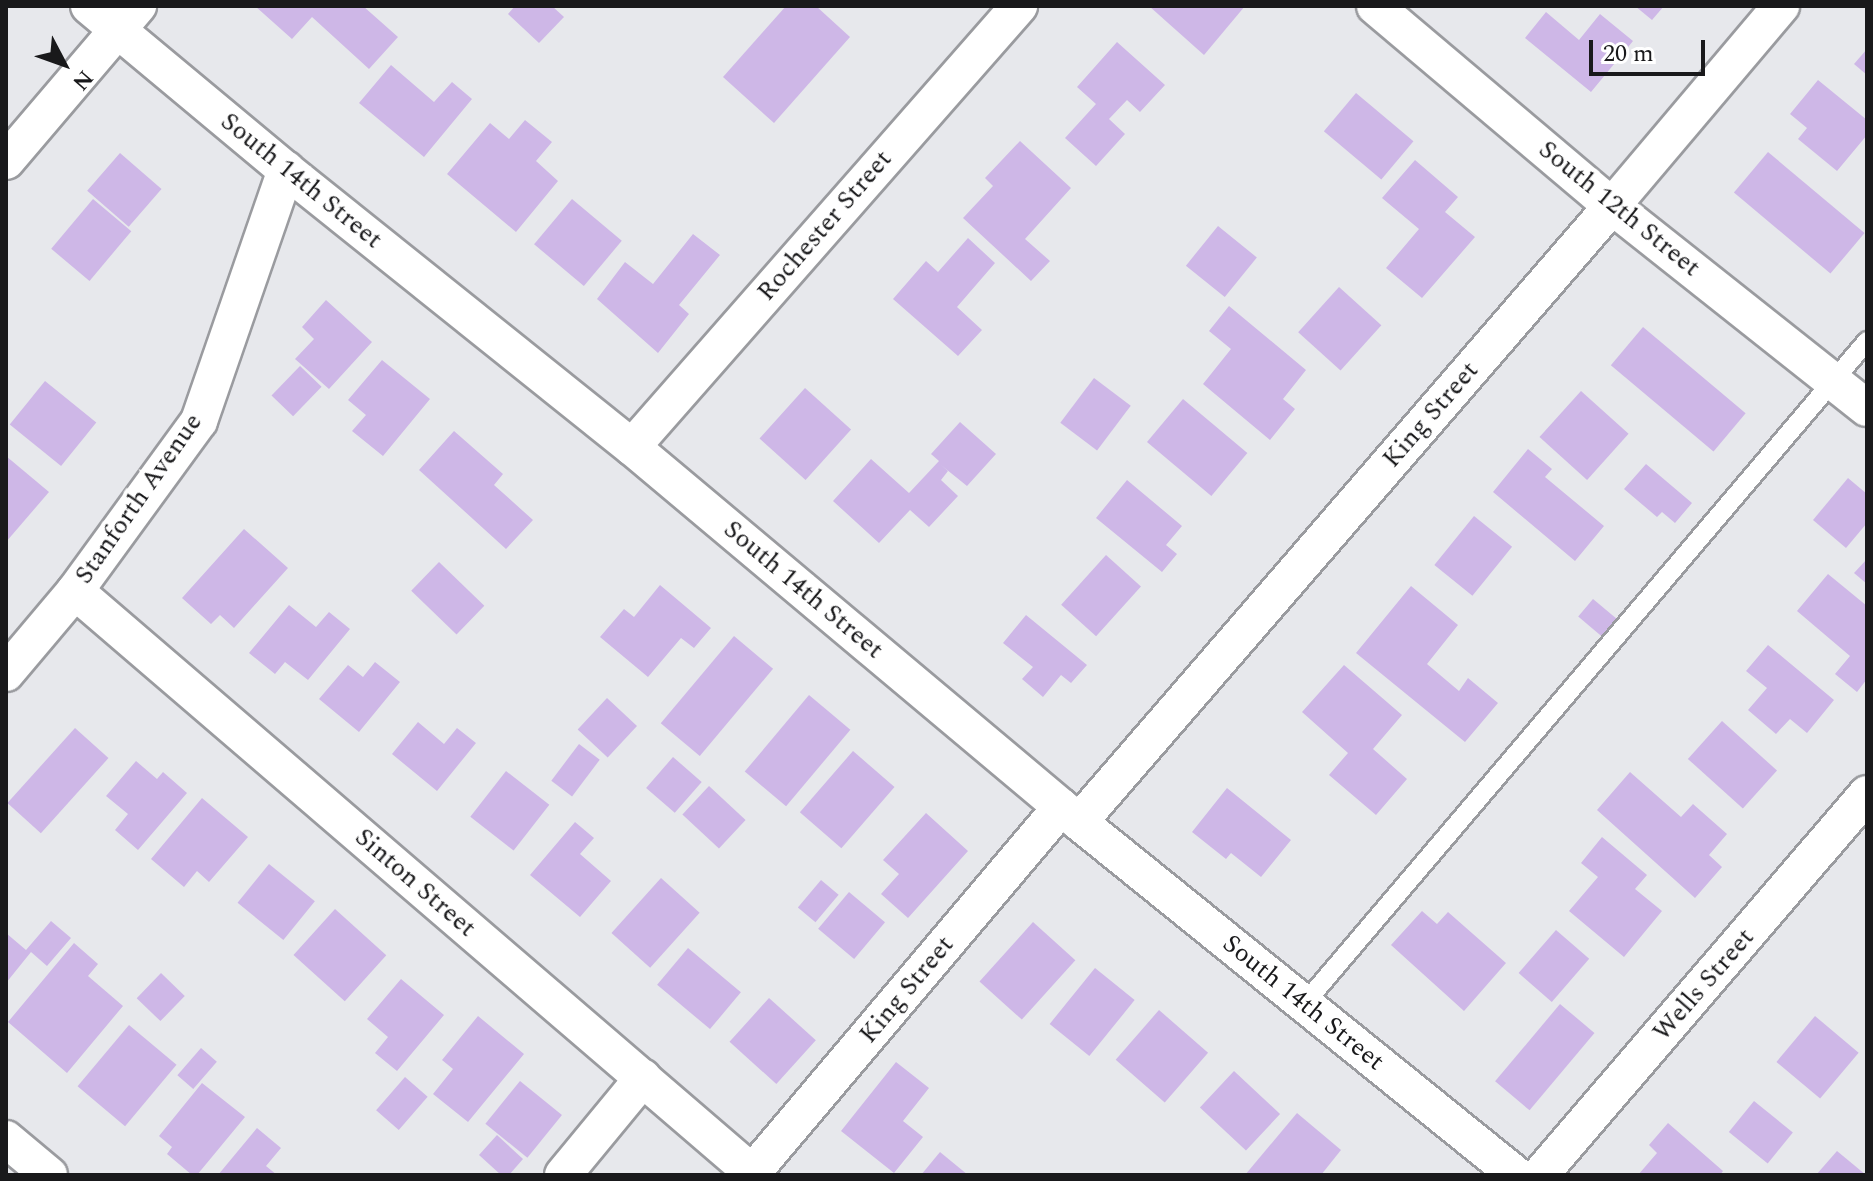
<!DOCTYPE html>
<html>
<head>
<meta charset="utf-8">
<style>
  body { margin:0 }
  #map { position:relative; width:1873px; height:1181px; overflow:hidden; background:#e7e8ec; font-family:Spectral,serif }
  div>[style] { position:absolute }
  .building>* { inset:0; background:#ceb7e7; transform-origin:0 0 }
  .roads { filter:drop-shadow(2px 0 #9a9b9f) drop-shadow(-2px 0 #9a9b9f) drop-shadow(0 2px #9a9b9f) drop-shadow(0 -2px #9a9b9f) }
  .lane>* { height:18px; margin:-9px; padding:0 9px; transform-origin:9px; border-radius:9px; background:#fff }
  .street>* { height:36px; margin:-18px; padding:0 18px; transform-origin:18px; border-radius:18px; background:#fff }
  span { translate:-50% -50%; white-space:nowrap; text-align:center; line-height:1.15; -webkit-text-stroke:8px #fff; paint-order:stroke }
  .street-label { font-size:26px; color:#19191b }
  .frame { position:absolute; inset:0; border:8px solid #19191b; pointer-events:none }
  .north { position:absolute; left:24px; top:24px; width:80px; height:80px; -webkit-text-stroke:6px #fff; paint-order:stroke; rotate:131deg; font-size:22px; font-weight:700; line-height:32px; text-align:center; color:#19191b }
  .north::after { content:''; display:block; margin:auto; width:28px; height:36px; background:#19191b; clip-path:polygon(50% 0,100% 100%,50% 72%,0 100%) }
  .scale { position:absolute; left:1589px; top:40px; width:116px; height:36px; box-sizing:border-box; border:4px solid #19191b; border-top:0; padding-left:10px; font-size:24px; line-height:28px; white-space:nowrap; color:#19191b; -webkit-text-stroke:6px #fff; paint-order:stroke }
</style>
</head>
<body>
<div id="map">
  <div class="building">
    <i style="clip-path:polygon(255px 6px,363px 6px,398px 37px,369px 69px,312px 17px,292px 39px)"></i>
    <i style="clip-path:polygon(515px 6px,552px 6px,564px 17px,539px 43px,508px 14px)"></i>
    <i style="clip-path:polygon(786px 6px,816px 6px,850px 37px,774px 123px,723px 77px)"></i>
    <i style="clip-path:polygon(1149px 6px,1245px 6px,1204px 55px)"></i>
    <i style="clip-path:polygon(1635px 6px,1664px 6px,1652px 20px)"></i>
    <i style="clip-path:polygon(1546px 12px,1579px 40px,1600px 14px,1633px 41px,1591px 92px,1525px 38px)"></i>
    <i style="clip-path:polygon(1117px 42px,1165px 85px,1140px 112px,1127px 100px,1109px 119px,1125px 134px,1096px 166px,1065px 138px,1096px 104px,1077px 87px)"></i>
    <i style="clip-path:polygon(1867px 49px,1867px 75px,1854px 64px)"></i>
    <i style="clip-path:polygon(391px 65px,434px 102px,452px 82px,472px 99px,424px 157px,359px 103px)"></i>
    <i style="clip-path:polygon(1818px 80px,1867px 120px,1867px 135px,1837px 171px,1798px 139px,1807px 128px,1790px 114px)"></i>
    <i style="left:1356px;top:93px;width:75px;height:50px;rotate:40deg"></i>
    <i style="clip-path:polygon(525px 120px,552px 142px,536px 161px,558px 181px,516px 232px,447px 174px,490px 123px,509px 139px)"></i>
    <i style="clip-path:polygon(1020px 141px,1071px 188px,1025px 239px,1050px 261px,1031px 281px,963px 218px,993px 186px,985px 178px)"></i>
    <i style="left:1768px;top:152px;width:126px;height:53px;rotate:40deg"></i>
    <i style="left:120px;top:153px;width:55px;height:50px;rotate:41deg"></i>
    <i style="clip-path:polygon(1415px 160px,1458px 197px,1445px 212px,1475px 237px,1422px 298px,1386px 268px,1419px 229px,1382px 198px)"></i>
    <i style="left:93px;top:199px;width:50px;height:65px;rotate:40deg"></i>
    <i style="left:572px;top:199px;width:65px;height:59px;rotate:40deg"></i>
    <i style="left:1218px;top:226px;width:50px;height:51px;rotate:39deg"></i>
    <i style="clip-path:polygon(693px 234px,720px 255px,679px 305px,689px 314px,658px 353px,597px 299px,625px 262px,653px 284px)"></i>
    <i style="clip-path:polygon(968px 238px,995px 263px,957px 307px,982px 330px,958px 356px,893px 299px,926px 261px,938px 272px)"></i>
    <i style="left:1339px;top:287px;width:57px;height:61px;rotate:42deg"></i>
    <i style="clip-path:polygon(326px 300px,372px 342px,329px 389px,295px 359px,314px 339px,302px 327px)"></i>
    <i style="clip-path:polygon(1229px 306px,1306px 370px,1283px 399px,1295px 409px,1270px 440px,1203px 384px,1231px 349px,1209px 331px)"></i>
    <i style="left:1643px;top:327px;width:134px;height:50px;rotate:40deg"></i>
    <i style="clip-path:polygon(382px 360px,430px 399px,383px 456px,352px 431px,366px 415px,348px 400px)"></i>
    <i style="left:300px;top:366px;width:30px;height:41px;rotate:44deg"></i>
    <i style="left:1094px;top:378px;width:46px;height:56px;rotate:37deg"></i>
    <i style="left:45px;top:381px;width:66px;height:56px;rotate:39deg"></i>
    <i style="left:805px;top:388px;width:62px;height:68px;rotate:42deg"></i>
    <i style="left:1581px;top:391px;width:64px;height:62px;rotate:42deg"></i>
    <i style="left:1183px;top:399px;width:84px;height:56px;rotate:40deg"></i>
    <i style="clip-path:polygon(960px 422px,996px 454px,967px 486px,941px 465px,948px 471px,941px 480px,958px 496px,929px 527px,910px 510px,879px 543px,833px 501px,871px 459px,909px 493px,939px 461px,931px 454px)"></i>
    <i style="clip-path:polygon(454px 431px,503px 474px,494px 485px,533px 520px,506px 549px,419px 470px)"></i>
    <i style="clip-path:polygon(1528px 449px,1552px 469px,1545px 477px,1604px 526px,1575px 561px,1493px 492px)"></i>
    <i style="clip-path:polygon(6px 456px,49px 492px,6px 542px)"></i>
    <i style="clip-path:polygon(1646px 464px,1692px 503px,1675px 523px,1662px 512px,1657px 517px,1624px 489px)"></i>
    <i style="clip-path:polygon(1848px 478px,1867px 494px,1867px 523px,1846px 548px,1813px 520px)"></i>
    <i style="clip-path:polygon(1127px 480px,1182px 526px,1166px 545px,1177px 554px,1162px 572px,1096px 518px)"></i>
    <i style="left:1474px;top:516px;width:49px;height:63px;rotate:39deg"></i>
    <i style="clip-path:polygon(244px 529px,288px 568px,234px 628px,220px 615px,211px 624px,182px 598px)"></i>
    <i style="left:1106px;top:555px;width:47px;height:67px;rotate:42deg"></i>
    <i style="clip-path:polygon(1867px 559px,1867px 584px,1854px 573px)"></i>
    <i style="left:439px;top:562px;width:63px;height:40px;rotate:44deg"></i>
    <i style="clip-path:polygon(1828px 574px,1867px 606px,1867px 679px,1857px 692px,1835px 674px,1850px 656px,1797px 611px)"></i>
    <i style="clip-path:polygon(660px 585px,711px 628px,694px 648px,681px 638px,648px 677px,600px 637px,624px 609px,634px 617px)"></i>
    <i style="clip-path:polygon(1411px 586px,1458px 625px,1427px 664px,1459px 691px,1468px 678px,1498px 703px,1465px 742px,1356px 653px)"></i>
    <i style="left:1593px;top:599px;width:34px;height:23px;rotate:40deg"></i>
    <i style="clip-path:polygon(289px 605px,316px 627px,329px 612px,350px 629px,308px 680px,285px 662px,275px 674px,249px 653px)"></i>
    <i style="clip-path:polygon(1026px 615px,1087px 665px,1071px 683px,1061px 675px,1043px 697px,1022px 679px,1033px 667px,1003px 643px)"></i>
    <i style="left:734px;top:636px;width:51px;height:114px;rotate:40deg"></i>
    <i style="clip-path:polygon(1768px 645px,1834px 700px,1807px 733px,1790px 719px,1776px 734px,1748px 710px,1767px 688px,1746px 671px)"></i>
    <i style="clip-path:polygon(375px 662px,400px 682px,359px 732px,319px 699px,348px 665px,363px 677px)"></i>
    <i style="clip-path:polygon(1344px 665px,1402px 715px,1373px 749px,1407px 779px,1376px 815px,1329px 775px,1348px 753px,1302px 712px)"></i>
    <i style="left:809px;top:695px;width:54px;height:100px;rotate:40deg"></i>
    <i style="left:607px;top:698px;width:41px;height:43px;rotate:43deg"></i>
    <i style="left:1722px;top:721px;width:74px;height:51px;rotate:42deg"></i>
    <i style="clip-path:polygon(418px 722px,444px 744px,457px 728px,476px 743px,437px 791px,392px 754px)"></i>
    <i style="left:75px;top:728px;width:45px;height:101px;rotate:42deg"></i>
    <i style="left:579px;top:744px;width:26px;height:46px;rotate:37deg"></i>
    <i style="left:853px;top:751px;width:55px;height:81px;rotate:41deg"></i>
    <i style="left:673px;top:757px;width:38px;height:41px;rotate:41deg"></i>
    <i style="clip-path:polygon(136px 761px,157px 779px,163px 772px,187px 793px,138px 850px,115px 830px,128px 814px,106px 796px)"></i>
    <i style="left:506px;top:771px;width:55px;height:58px;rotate:38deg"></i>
    <i style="clip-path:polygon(1630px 772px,1681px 817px,1693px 804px,1727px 834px,1709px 855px,1722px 867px,1695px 898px,1597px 810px)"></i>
    <i style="left:709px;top:786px;width:50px;height:39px;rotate:43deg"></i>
    <i style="clip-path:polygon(1227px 788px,1291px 840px,1261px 877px,1231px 853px,1226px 859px,1192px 832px)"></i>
    <i style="clip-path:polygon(202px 798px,248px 837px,209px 882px,197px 871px,184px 887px,151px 859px)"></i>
    <i style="clip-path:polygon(926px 813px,968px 851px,908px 918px,881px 894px,899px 874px,883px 860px)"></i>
    <i style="clip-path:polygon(575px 822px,594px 838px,580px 854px,611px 881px,580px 917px,530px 875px)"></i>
    <i style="clip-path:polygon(1602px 837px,1647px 875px,1635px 889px,1662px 911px,1624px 957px,1569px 911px,1598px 877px,1581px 863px)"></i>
    <i style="left:269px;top:864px;width:59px;height:50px;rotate:39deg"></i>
    <i style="left:661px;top:878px;width:52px;height:74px;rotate:42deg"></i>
    <i style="left:821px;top:880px;width:23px;height:36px;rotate:40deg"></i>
    <i style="left:849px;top:892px;width:47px;height:48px;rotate:40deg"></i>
    <i style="left:335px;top:909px;width:69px;height:62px;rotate:42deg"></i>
    <i style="clip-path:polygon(1422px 911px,1437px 924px,1448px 912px,1506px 963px,1464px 1011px,1391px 945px)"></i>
    <i style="clip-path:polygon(51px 921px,71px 938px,47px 966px,31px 952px,6px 983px,6px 933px,26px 950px)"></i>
    <i style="left:1033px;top:922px;width:57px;height:80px;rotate:42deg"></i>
    <i style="left:1556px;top:930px;width:44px;height:57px;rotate:41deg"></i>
    <i style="clip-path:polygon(74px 943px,98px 964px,88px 976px,123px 1006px,67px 1073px,8px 1022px)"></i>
    <i style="left:688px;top:948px;width:69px;height:48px;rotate:40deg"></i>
    <i style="left:1095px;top:968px;width:51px;height:72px;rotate:39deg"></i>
    <i style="left:161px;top:973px;width:33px;height:35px;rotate:44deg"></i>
    <i style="clip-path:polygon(401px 979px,444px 1015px,397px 1071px,375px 1053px,388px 1037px,367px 1019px)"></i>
    <i style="left:769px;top:998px;width:63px;height:59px;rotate:42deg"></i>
    <i style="left:1560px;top:1004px;width:45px;height:101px;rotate:40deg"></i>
    <i style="left:1159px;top:1010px;width:65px;height:66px;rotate:41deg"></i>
    <i style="clip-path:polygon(478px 1016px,524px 1054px,468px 1122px,433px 1094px,453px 1069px,442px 1060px)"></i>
    <i style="left:1815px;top:1016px;width:57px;height:60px;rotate:40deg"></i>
    <i style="left:129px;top:1025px;width:62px;height:80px;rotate:40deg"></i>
    <i style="left:201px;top:1048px;width:21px;height:36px;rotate:41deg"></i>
    <i style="clip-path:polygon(896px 1062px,929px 1088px,903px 1121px,923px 1137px,894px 1173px,841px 1131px)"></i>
    <i style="left:1234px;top:1071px;width:63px;height:50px;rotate:43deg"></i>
    <i style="left:405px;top:1077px;width:30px;height:44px;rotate:41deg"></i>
    <i style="left:520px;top:1081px;width:54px;height:55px;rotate:39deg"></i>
    <i style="clip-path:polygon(202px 1083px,245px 1117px,197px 1175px,192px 1175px,167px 1154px,172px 1147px,159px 1136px)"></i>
    <i style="left:1754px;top:1101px;width:50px;height:40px;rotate:39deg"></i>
    <i style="clip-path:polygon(1297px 1113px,1341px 1150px,1321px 1175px,1245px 1175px)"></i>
    <i style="clip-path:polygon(1668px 1123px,1723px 1171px,1720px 1175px,1638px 1175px,1657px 1153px,1649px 1145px)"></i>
    <i style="clip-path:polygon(257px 1128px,281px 1148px,266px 1166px,277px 1175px,218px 1175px)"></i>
    <i style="clip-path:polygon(497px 1135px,523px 1159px,509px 1175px,501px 1175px,479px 1155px)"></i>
    <i style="clip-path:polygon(1837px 1151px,1866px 1175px,1816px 1175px)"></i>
    <i style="clip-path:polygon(940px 1152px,968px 1175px,921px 1175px)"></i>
  </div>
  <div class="roads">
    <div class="lane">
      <i style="left:1304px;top:1004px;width:870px;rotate:-49.66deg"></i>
    </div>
    <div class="street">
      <i style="left:89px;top:6px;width:256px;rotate:39.8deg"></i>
      <i style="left:286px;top:170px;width:443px;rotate:38.7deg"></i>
      <i style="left:632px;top:447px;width:583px;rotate:39.99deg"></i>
      <i style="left:1079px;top:822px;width:562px;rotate:38.93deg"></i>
      <i style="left:1375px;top:6px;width:310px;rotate:40.2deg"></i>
      <i style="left:1612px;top:206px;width:325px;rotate:38.4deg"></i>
      <i style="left:6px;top:161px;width:204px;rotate:-49.6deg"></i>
      <i style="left:632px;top:447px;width:587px;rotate:-48.73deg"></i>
      <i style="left:75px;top:591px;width:896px;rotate:40.66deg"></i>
      <i style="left:6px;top:673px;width:107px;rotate:-49.9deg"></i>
      <i style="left:75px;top:591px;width:210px;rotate:-53.9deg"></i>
      <i style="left:199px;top:421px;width:266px;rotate:-70.9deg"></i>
      <i style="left:1079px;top:822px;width:815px;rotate:-49.13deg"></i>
      <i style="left:1612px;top:206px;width:262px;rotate:-49.8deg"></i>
      <i style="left:6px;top:1139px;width:56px;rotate:39.9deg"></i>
      <i style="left:752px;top:1173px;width:479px;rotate:-49.8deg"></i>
      <i style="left:563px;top:1175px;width:126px;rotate:-50.5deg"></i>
      <i style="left:1540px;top:1175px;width:502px;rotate:-49.36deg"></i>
    </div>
  </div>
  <div class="street-label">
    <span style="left:301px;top:181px;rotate:39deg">South 14th Street</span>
    <span style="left:1619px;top:209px;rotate:39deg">South 12th Street</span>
    <span style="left:825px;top:226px;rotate:-49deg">Rochester Street</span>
    <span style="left:1431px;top:415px;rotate:-49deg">King Street</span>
    <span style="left:139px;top:499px;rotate:-55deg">Stanforth Avenue</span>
    <span style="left:803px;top:590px;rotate:40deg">South 14th Street</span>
    <span style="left:415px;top:883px;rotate:41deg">Sinton Street</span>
    <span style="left:1704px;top:985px;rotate:-49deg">Wells Street</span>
    <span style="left:907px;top:990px;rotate:-50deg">King Street</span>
    <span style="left:1303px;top:1003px;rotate:39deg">South 14th Street</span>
  </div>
  <div class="frame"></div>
  <div class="north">N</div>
  <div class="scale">20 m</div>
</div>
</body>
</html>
